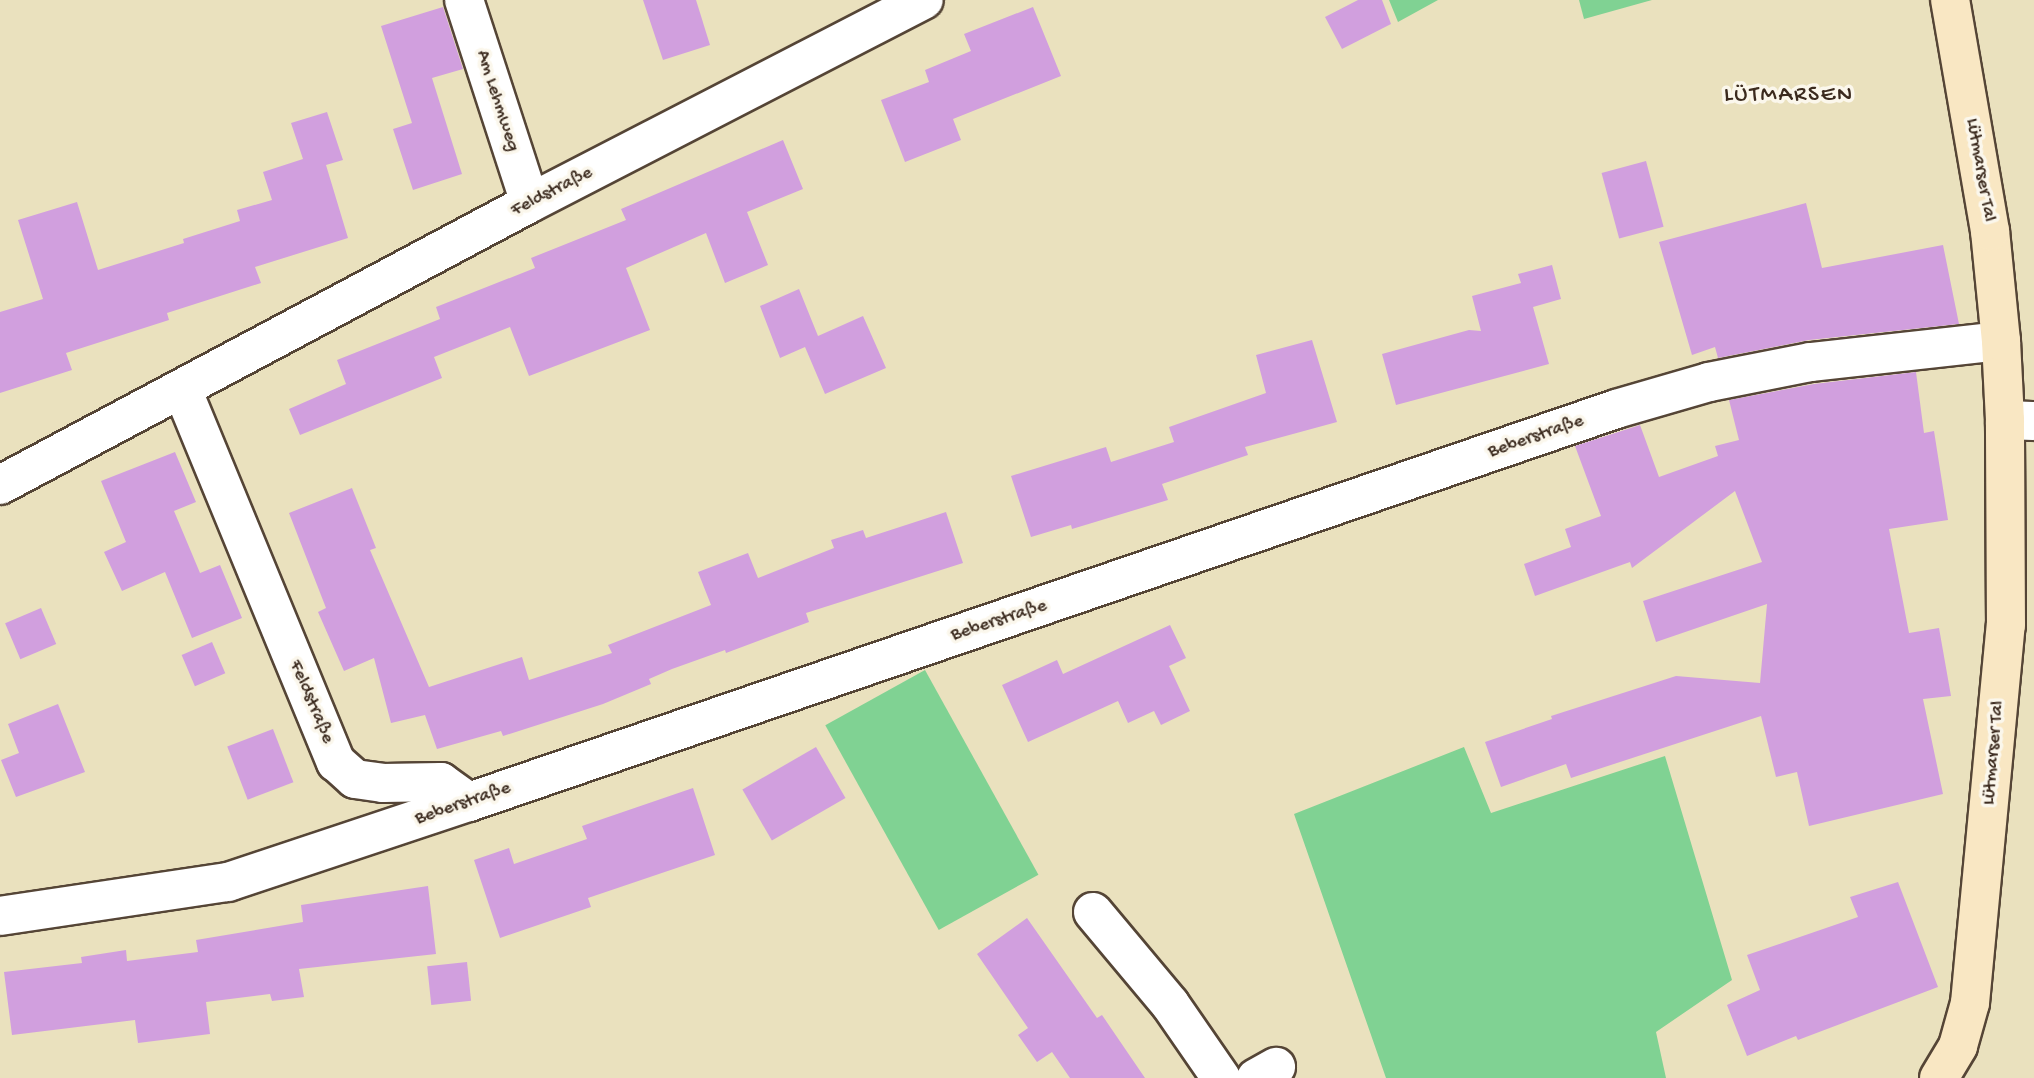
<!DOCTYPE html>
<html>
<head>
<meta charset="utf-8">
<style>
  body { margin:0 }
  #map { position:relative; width:2034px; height:1078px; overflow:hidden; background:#eae1be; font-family:"Gochi Hand",sans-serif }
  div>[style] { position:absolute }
  .green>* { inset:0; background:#80d293; transform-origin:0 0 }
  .building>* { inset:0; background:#d19fde; transform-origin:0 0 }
  .roads { filter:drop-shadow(2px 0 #554536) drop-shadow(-2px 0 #554536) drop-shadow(0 2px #554536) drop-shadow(0 -2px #554536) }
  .minor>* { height:38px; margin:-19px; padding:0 19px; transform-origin:19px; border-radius:19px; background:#fff }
  .secondary>* { height:38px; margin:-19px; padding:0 19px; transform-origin:19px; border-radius:19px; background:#f9e7c3 }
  span { translate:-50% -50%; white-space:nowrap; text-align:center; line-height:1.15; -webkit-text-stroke:7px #fbf7ec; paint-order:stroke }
  .street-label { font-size:19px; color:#3b2a1e }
  .quarter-label { font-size:23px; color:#3b2a1e; letter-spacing:2px }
</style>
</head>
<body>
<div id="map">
  <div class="green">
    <i style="clip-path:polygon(1389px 0,1438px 0,1398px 22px)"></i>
    <i style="clip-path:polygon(1579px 0,1652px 0,1584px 19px)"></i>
    <i style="left:925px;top:670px;width:234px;height:114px;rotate:61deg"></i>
    <i style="clip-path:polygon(1464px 747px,1491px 813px,1665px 756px,1732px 980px,1656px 1032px,1666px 1078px,1386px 1078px,1294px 814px)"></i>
  </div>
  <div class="building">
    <i style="clip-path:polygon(643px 0,696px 0,710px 45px,663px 60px)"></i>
    <i style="clip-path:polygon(1358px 0,1382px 0,1391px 24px,1342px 49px,1325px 17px)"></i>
    <i style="clip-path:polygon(443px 7px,463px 69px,432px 78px,462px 174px,413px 190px,393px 129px,412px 123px,381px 26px)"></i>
    <i style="clip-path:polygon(1033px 7px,1061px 76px,953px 119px,961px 140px,905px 162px,881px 100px,929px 82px,925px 70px,971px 51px,964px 34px)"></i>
    <i style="clip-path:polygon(327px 112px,343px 160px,326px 165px,348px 238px,255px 267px,261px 283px,167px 313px,169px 320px,66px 353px,72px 370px,0 393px,0 312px,43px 299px,18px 220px,77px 202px,98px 270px,184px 243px,183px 239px,240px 221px,237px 210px,272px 200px,263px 172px,303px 159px,291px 123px)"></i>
    <i style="clip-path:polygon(783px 140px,803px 189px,747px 212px,768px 265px,725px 283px,706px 233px,626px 268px,650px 330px,529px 376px,510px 327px,434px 357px,442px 378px,300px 435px,289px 409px,346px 384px,337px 360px,440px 319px,436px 307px,535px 268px,531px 258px,626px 220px,621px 209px)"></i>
    <i style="left:1646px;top:161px;width:68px;height:46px;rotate:75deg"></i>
    <i style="clip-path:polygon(1806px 203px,1822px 268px,1943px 245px,1959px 324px,1809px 340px,1718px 358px,1715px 347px,1692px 355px,1659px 242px)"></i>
    <i style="clip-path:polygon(1552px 265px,1561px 299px,1533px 307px,1549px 364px,1396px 405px,1382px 354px,1469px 330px,1481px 331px,1472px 296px,1521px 283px,1518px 274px)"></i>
    <i style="clip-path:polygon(799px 289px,818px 336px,863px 316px,886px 368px,825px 394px,805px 347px,780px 358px,760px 306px)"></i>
    <i style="clip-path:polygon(1312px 340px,1337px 422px,1245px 447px,1248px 455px,1162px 484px,1168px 500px,1072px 529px,1071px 525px,1031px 537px,1011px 476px,1106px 447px,1111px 462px,1174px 442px,1169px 427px,1266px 393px,1256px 355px)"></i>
    <i style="clip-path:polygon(1916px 372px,1924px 433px,1934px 431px,1948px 520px,1889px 529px,1909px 633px,1939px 628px,1951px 696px,1923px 699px,1943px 794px,1809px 826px,1797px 772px,1776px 777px,1761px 716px,1571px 778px,1566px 764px,1501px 787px,1485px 742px,1552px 719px,1551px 716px,1676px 676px,1760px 683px,1767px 604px,1656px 642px,1643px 601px,1762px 562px,1735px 491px,1632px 568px,1630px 562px,1535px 596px,1524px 564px,1571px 547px,1565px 529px,1601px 516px,1575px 446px,1640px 425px,1659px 477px,1718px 456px,1715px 446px,1739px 440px,1729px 400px,1814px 384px)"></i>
    <i style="clip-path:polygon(175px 452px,196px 502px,174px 511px,200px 573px,220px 565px,242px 618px,192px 638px,165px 572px,122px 591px,104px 552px,126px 542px,101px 481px)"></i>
    <i style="clip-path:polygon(352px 488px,376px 548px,370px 550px,429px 687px,522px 657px,529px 680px,612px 653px,608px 645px,711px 605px,698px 572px,748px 553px,758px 578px,834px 548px,831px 540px,863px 530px,866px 538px,946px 512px,963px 563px,806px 613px,809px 622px,726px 653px,725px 650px,672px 669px,649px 679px,651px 684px,603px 704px,503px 736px,501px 731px,437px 749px,425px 715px,391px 723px,374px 658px,344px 671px,318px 612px,326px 608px,289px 513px)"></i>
    <i style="left:41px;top:608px;width:39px;height:39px;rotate:67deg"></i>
    <i style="clip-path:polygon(1170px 625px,1186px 658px,1169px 666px,1190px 711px,1161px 725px,1154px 711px,1128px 723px,1118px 701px,1028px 742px,1002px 685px,1057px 660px,1063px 674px)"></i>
    <i style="left:212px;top:642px;width:34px;height:33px;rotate:67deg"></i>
    <i style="clip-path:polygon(58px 704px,85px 772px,16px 797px,1px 760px,19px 753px,8px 724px)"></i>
    <i style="left:273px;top:729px;width:57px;height:49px;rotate:69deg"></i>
    <i style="left:816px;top:747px;width:59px;height:85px;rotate:60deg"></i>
    <i style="clip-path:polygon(693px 788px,715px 855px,588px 898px,591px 907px,500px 938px,474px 860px,509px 848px,514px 864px,587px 839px,582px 826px)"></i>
    <i style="clip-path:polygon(1898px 882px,1938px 987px,1798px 1040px,1796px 1036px,1747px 1056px,1727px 1005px,1760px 990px,1747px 955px,1858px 917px,1850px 897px)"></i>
    <i style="clip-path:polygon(428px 886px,436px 954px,299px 969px,304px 997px,272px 1001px,270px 994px,206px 1002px,210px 1034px,138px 1043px,135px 1020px,12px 1035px,4px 972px,82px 963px,81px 957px,126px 950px,127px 961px,198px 952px,196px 940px,303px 922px,301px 905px)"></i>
    <i style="clip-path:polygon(1027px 918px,1097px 1018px,1102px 1015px,1145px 1078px,1070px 1078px,1052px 1052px,1037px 1062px,1018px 1035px,1028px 1028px,977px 954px)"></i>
    <i style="left:467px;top:962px;width:39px;height:40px;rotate:84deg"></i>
  </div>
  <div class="roads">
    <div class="minor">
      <i style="left:464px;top:0;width:213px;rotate:72deg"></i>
      <i style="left:182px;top:389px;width:404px;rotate:67.6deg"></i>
      <i style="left:336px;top:762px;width:25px;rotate:42deg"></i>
      <i style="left:355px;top:779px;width:28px;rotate:8deg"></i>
      <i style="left:383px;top:783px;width:58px;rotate:-1deg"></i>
      <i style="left:441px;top:782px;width:34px;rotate:36deg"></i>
      <i style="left:2005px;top:420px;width:29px;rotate:2deg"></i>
      <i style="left:0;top:485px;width:600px;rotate:-28.02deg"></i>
      <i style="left:530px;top:203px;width:443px;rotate:-27.3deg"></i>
      <i style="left:1093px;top:912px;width:120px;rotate:50.1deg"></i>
      <i style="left:1170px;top:1004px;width:90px;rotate:55.4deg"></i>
      <i style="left:0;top:916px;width:231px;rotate:-8.5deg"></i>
      <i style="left:228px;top:882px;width:254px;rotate:-18.4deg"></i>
      <i style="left:469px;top:802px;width:1212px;rotate:-18.91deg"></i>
      <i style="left:1616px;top:409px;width:97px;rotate:-16.2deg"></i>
      <i style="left:1709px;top:382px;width:104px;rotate:-11.1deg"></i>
      <i style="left:1811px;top:362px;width:191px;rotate:-6.3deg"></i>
      <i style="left:1256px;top:1078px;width:23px;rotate:-29deg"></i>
    </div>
    <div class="secondary">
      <i style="left:1939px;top:1078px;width:37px;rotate:-59deg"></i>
      <i style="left:1958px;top:1046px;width:45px;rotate:-74.4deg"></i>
      <i style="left:1970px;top:1003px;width:380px;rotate:-84.6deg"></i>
      <i style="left:2006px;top:625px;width:205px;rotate:-90.3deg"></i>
      <i style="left:2005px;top:420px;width:79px;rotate:-92.9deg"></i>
      <i style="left:2001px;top:341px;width:111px;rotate:-95.7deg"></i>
      <i style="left:1990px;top:231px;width:234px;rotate:-99.8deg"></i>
    </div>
  </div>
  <div class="street-label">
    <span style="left:497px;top:101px;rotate:72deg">Am Lehmweg</span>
    <span style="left:1980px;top:170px;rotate:80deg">Lütmarser Tal</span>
    <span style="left:552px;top:192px;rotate:-27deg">Feldstraße</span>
    <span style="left:1536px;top:437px;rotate:-19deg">Beberstraße</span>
    <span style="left:999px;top:621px;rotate:-18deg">Beberstraße</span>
    <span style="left:311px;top:702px;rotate:67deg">Feldstraße</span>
    <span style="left:1994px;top:753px;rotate:-85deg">Lütmarser Tal</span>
    <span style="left:463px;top:804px;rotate:-19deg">Beberstraße</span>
  </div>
  <div class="quarter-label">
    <span style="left:1789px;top:96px">LÜTMARSEN</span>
  </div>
</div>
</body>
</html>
